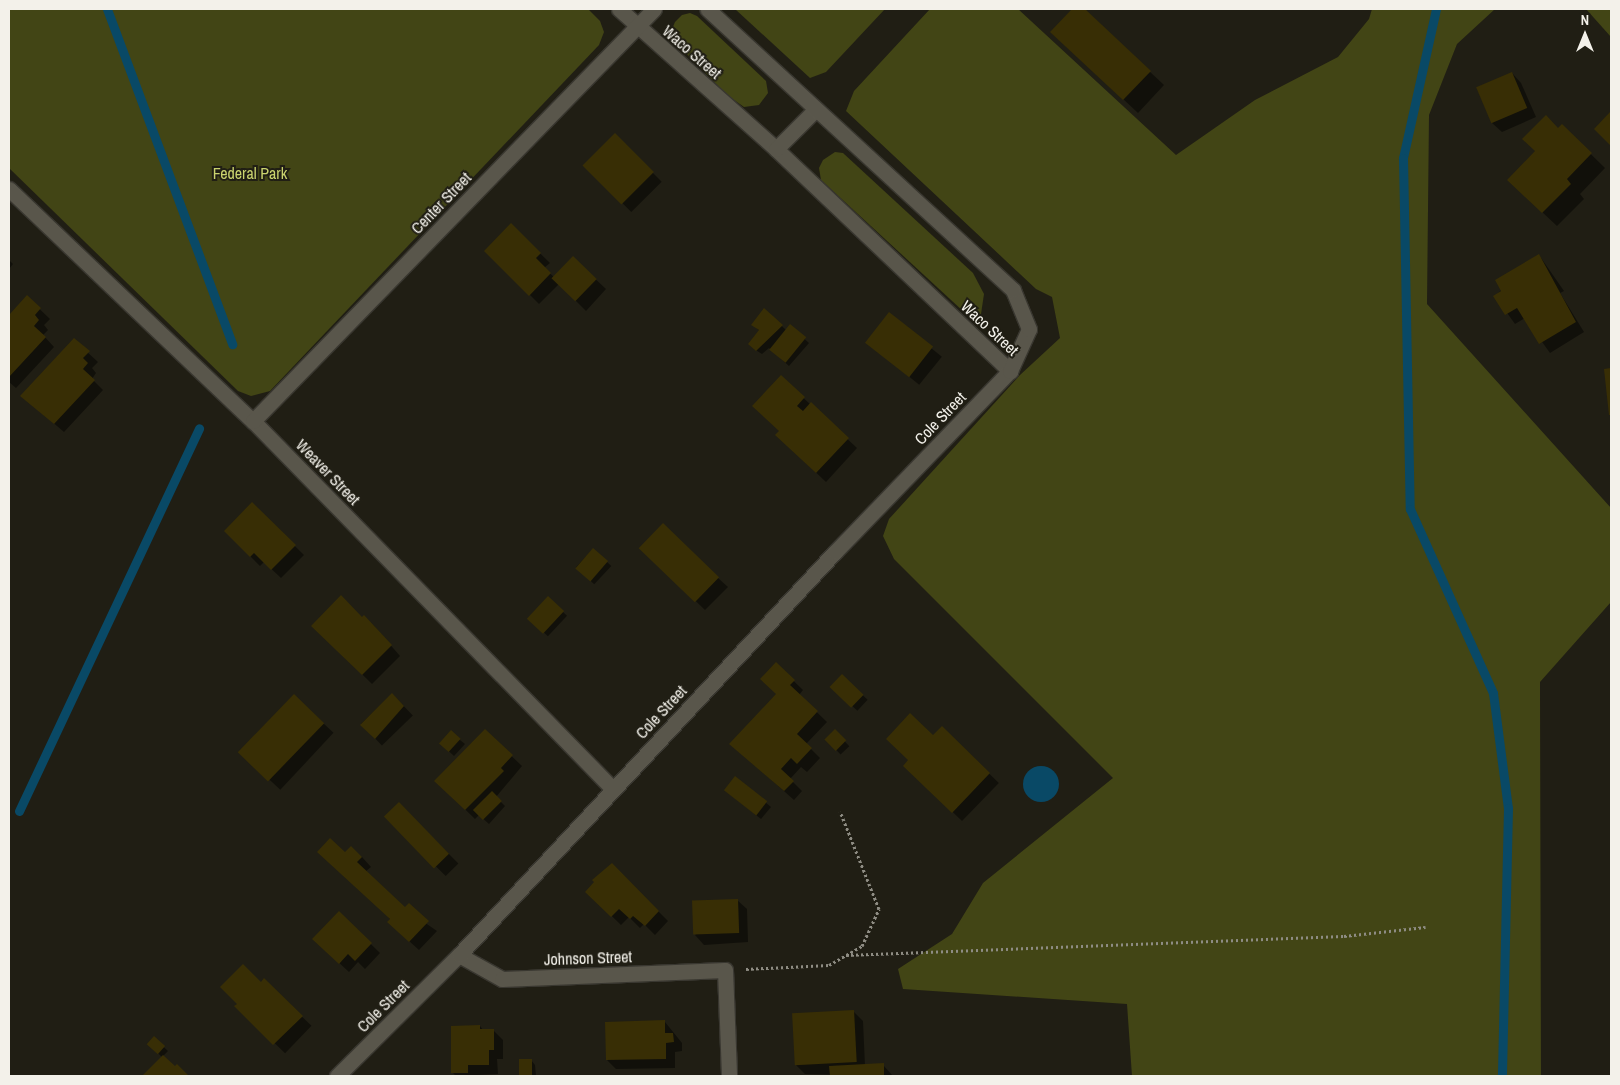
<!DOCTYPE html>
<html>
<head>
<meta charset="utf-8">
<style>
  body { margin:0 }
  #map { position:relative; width:1620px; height:1085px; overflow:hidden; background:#201e14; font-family:"Archivo Narrow",sans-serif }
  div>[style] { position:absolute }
  .green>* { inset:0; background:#424515 }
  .water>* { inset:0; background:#094966 }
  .round { border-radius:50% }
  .shadow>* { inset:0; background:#0007; transform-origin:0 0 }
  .stream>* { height:9px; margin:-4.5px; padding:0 4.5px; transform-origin:4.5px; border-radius:4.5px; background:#094966 }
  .building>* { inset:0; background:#382e05; transform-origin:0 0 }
  .path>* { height:3px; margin-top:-1.5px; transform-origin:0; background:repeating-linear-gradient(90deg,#8e8c83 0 2.5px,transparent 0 5px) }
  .roads { filter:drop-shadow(1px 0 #393730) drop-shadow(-1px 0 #393730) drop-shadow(0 1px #393730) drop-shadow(0 -1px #393730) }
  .minor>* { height:15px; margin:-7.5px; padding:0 7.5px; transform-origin:7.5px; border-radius:7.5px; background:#59564b }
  span { translate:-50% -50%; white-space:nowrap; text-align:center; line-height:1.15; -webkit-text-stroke:4px #201e14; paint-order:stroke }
  .street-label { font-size:16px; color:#f3f1ea }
  .park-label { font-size:16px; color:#cad36e }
  .frame { position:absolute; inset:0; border:10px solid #f3f1ea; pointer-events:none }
  .north { position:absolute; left:1560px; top:10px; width:50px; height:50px; -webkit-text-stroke:4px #201e14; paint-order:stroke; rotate:0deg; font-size:14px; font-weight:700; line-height:20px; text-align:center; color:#f3f1ea }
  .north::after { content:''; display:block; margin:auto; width:18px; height:22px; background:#f3f1ea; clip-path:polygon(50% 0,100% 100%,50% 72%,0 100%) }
</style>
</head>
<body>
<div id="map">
  <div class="green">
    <i style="clip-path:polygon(9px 9px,588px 9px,600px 21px,604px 32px,599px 45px,270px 391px,251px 396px,238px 391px,9px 168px)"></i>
    <i style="clip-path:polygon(735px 9px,885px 9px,826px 72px,810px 78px)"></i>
    <i style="clip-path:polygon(930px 9px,1018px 9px,1176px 155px,1255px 100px,1338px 57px,1369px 19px,1372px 9px,1495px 9px,1457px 44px,1429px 115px,1427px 304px,1611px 508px,1611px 602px,1540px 682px,1541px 1076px,1132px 1076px,1127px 1004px,903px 989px,898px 969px,952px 934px,983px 883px,1113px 778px,894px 559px,883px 536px,889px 519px,1020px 375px,1060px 338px,1052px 297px,1036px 289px,846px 111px,854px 91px)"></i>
    <i style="clip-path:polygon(1586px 9px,1611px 9px,1611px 37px)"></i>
    <i style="clip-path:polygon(690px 13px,697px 16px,766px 81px,768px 93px,759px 105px,744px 107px,727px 95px,676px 43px,672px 29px,675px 22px,682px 15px)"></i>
    <i style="clip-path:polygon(835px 152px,843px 153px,973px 273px,984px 294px,981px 314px,973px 316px,964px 312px,821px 180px,819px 168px,823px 160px)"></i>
  </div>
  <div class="water">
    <i class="round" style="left:1023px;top:766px;width:36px;height:36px"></i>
  </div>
  <div class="shadow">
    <i style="clip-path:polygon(1074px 9px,1083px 9px,1164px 85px,1138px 113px,1052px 32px)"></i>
    <i style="clip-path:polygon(1512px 73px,1521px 83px,1536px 117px,1502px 132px,1492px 123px,1477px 88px)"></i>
    <i style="clip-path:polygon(1562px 126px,1605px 168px,1580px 194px,1584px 199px,1557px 226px,1523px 194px)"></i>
    <i style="left:615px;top:135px;width:66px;height:43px;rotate:45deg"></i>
    <i style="clip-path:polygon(511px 225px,550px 263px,544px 268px,554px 277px,573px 258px,606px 289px,586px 311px,559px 284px,539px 304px,486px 251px)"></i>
    <i style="clip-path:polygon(1539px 255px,1564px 291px,1560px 293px,1584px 332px,1550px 353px,1525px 318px,1515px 324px,1495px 296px)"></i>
    <i style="clip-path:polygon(9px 260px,13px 264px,9px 269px)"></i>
    <i style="clip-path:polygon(27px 297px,50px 319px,44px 325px,48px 330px,43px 335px,54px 347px,16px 388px,9px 382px,9px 316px)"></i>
    <i style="clip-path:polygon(765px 310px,786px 330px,790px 326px,809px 343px,789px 366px,769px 348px,762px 354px,754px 349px,760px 331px,753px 325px)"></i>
    <i style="left:889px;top:314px;width:68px;height:36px;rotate:39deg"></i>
    <i style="clip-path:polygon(74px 340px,98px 362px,92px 368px,96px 373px,92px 379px,103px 390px,64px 432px,22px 396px)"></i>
    <i style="clip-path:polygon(781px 377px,857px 448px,826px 482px,786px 444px,780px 431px)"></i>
    <i style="clip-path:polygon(252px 504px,304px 555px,281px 578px,264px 562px,260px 566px,225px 531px)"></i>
    <i style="left:593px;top:549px;width:25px;height:25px;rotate:43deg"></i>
    <i style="clip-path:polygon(650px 557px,718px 578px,728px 587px,705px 610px)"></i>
    <i style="left:548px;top:598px;width:26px;height:28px;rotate:43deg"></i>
    <i style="clip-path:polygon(362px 619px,374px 626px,400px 656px,372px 684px,313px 626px)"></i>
    <i style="clip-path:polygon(776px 664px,803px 690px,799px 695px,827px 722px,806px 744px,820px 758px,807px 772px,801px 767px,790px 779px,802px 791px,794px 800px,731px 744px,778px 694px)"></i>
    <i style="left:842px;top:676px;width:35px;height:15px;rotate:43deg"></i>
    <i style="left:392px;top:694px;width:30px;height:43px;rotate:46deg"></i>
    <i style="left:294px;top:696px;width:54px;height:78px;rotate:43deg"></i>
    <i style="left:942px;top:728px;width:79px;height:53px;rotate:44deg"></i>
    <i style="clip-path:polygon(485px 731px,522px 766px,496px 797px,505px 806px,489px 824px,479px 815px,475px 819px,436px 781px)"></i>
    <i style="left:835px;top:731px;width:21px;height:12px;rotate:47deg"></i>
    <i style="clip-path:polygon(460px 740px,465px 744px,454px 756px,440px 743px)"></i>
    <i style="clip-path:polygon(736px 778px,771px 807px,761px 819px,730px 794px)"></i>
    <i style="left:399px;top:804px;width:84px;height:18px;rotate:45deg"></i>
    <i style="clip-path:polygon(345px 854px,362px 857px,371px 867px,365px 872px,405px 909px,437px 931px,419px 950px,398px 931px)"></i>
    <i style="clip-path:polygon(612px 865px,668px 921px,655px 935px,644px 924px,640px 928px,629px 917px,621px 925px,587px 892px)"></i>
    <i style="clip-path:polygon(737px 900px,747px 909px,748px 942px,704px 945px,695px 935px)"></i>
    <i style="clip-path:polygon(339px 913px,380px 953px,365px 969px,358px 962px,349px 972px,323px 948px)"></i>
    <i style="left:264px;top:980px;width:66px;height:38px;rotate:44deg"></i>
    <i style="clip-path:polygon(853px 1011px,863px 1021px,865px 1066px,883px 1065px,893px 1076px,805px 1074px,796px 1065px)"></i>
    <i style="clip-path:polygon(665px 1022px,682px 1043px,682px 1051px,675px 1052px,675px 1068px,616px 1069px,607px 1060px)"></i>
    <i style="clip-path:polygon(480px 1026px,483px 1030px,493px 1030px,503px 1040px,503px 1059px,497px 1059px,498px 1074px,456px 1076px,453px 1073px)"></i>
    <i style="clip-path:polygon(154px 1038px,168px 1051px,163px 1056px,185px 1076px,143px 1076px,162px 1057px,148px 1044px)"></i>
    <i style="clip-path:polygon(531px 1060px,535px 1065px,536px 1076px,522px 1076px)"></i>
  </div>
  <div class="stream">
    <i style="left:107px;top:9px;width:358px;rotate:69.5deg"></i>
    <i style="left:1436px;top:9px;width:153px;rotate:102.5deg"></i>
    <i style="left:1403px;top:158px;width:351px;rotate:88.9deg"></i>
    <i style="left:1410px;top:509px;width:202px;rotate:65.7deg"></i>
    <i style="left:1493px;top:693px;width:116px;rotate:82.6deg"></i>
    <i style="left:1508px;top:808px;width:268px;rotate:91.3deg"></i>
    <i style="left:19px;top:811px;width:423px;rotate:-64.8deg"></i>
  </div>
  <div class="building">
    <i style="clip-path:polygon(1072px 9px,1085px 9px,1151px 71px,1123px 100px,1050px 32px)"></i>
    <i style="left:1512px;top:72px;width:39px;height:39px;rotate:67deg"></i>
    <i style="clip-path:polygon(1611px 111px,1611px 146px,1594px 129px)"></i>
    <i style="clip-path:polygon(1546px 115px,1558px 128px,1562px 124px,1592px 153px,1567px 179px,1571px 184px,1542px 213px,1507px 180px,1535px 151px,1522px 139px)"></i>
    <i style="left:615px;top:133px;width:55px;height:46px;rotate:45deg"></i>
    <i style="clip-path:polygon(511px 223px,541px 253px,536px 258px,551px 273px,529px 296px,484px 251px)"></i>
    <i style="clip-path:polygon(1539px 254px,1576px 322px,1539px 344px,1517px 308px,1505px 315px,1493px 296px,1501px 291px,1495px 280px)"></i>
    <i style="left:573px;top:256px;width:33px;height:31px;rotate:44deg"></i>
    <i style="clip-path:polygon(27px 295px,41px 308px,35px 315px,39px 320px,34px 326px,46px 337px,9px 377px,9px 315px)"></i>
    <i style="clip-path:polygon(764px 308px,783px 325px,756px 351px,748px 344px,759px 330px,751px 325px)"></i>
    <i style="left:889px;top:312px;width:56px;height:39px;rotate:38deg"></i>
    <i style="left:790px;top:324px;width:21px;height:33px;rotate:39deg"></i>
    <i style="clip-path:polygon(74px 338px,90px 351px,83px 358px,88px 363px,83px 369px,95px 380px,54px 424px,20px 396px)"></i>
    <i style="clip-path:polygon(1611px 368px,1611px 415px,1609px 415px,1604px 369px)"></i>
    <i style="clip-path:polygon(781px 375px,805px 397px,797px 406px,803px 411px,811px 402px,849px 438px,816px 473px,775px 435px,779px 431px,752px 406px)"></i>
    <i style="clip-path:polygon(252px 502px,296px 545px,271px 570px,254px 553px,250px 557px,224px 531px)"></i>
    <i style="left:663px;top:523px;width:78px;height:35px;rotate:44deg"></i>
    <i style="left:593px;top:548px;width:20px;height:27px;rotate:41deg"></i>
    <i style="clip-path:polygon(341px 595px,362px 617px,364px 615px,392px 645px,362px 675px,311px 626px)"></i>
    <i style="left:548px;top:596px;width:22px;height:31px;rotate:43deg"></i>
    <i style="clip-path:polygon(776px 662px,795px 680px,790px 685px,818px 711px,797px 734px,812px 748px,797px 764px,791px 758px,781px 769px,794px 781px,784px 791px,729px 744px,776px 694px,760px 679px)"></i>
    <i style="left:842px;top:674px;width:30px;height:18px;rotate:44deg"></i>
    <i style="clip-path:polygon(392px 693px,404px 706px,375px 739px,360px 725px)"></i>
    <i style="left:294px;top:694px;width:42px;height:81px;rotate:44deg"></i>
    <i style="clip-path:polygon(910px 713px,933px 735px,942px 726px,990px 773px,952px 813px,903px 766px,908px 760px,886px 739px)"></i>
    <i style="clip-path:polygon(485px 729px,513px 755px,501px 768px,504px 771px,465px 810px,434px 781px)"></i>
    <i style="left:835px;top:729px;width:16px;height:15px;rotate:45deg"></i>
    <i style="left:451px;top:730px;width:13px;height:18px;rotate:42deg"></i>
    <i style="left:735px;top:776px;width:41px;height:18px;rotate:38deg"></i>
    <i style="left:492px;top:791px;width:14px;height:27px;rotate:45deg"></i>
    <i style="left:399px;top:802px;width:72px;height:21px;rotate:46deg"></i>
    <i style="clip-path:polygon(330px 838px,345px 852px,351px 846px,362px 857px,357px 862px,405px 907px,409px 903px,429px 921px,409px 942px,387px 922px,390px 919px,317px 852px)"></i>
    <i style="clip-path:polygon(612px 863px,659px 911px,645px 926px,633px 916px,630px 919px,619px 909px,611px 917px,585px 892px,594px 882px,592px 880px)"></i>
    <i style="left:738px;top:899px;width:34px;height:46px;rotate:88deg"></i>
    <i style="clip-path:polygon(339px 911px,372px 943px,355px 961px,348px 954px,339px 964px,312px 939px)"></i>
    <i style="clip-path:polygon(243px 964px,261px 982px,264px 978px,303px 1016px,273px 1045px,234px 1006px,237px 1004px,220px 987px)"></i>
    <i style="left:854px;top:1010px;width:52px;height:62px;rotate:87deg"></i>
    <i style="clip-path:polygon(665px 1020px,665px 1033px,673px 1033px,674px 1042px,666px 1043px,666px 1059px,606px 1060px,605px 1022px)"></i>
    <i style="clip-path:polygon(480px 1025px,480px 1029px,494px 1029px,494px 1050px,489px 1050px,489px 1065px,468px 1065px,468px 1073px,451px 1073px,451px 1026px)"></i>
    <i style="left:154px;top:1036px;width:15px;height:11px;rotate:42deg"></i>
    <i style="clip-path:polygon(163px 1055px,175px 1066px,177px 1064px,189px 1076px,142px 1076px)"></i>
    <i style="left:532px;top:1059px;width:16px;height:13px;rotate:90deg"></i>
    <i style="clip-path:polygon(884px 1063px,884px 1076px,830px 1076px,829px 1066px)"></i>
  </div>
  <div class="path">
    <i style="left:846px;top:955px;width:498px;rotate:-2.2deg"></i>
    <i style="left:1344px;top:936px;width:82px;rotate:-6.3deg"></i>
    <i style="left:746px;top:969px;width:83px;rotate:-2.8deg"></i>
    <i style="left:829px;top:965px;width:38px;rotate:-30deg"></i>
    <i style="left:862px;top:946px;width:41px;rotate:-65.3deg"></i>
    <i style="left:879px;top:909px;width:105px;rotate:-111.7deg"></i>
  </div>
  <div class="roads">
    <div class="minor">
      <i style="left:619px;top:9px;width:210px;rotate:41.7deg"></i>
      <i style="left:776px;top:149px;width:323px;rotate:43.5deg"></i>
      <i style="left:776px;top:149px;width:55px;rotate:-45deg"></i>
      <i style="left:9px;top:189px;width:337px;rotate:43.6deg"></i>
      <i style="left:253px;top:421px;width:515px;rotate:45.63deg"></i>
      <i style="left:253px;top:421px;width:575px;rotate:-45.78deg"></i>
      <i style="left:459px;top:955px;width:49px;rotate:29.2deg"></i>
      <i style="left:502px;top:979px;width:223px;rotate:-2.3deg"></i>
      <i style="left:725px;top:970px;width:106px;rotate:87.8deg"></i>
      <i style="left:337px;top:1076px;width:172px;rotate:-44.8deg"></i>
      <i style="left:459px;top:955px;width:551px;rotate:-46.99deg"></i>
      <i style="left:835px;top:552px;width:252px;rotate:-46deg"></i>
      <i style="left:1010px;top:371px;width:46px;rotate:-65.7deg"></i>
      <i style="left:1029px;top:329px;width:42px;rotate:-112.3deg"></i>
      <i style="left:1013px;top:290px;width:415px;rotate:-137.4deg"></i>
    </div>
  </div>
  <div class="street-label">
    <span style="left:692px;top:52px;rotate:41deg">Waco Street</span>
    <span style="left:441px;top:203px;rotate:-46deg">Center Street</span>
    <span style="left:990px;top:328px;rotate:43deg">Waco Street</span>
    <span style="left:940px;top:418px;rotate:-46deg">Cole Street</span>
    <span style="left:328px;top:472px;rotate:46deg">Weaver Street</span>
    <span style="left:661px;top:712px;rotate:-47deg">Cole Street</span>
    <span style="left:588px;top:958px;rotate:-2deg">Johnson Street</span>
    <span style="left:383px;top:1006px;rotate:-45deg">Cole Street</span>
  </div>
  <div class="park-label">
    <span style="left:250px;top:173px">Federal Park</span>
  </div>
  <div class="frame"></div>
  <div class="north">N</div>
</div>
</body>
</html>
